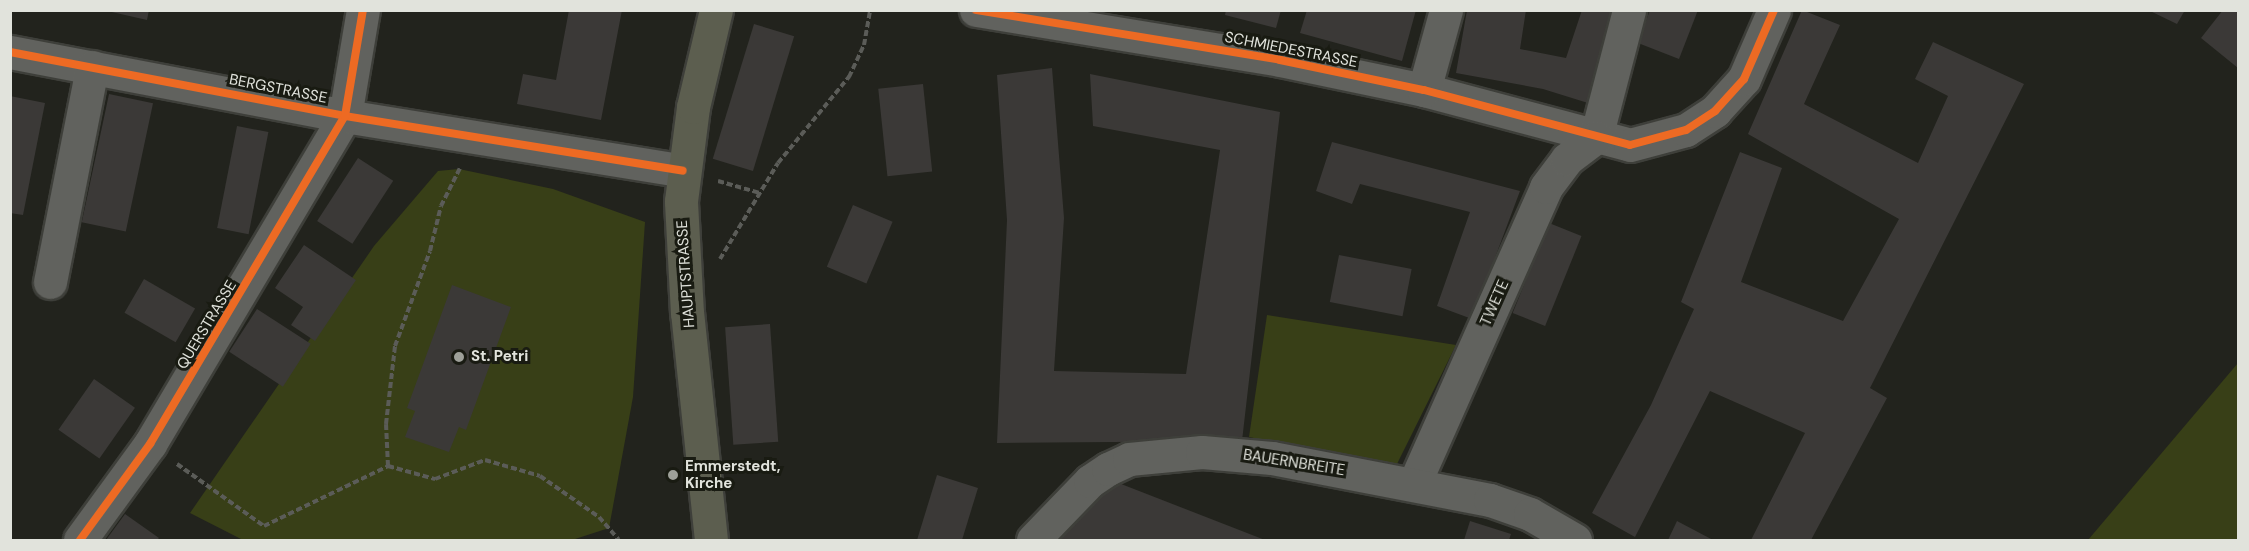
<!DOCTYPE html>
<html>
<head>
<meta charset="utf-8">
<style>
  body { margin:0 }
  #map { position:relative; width:2249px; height:551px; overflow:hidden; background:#22231d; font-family:"DM Sans",sans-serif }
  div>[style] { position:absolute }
  .green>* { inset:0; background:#383f17 }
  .building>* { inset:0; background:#3b3937; transform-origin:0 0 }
  .path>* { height:4px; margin-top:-2px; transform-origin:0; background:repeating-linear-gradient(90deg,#5b5c58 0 6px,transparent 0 9px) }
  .roads { filter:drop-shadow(2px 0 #3e3f3a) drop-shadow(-2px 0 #3e3f3a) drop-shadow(0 2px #3e3f3a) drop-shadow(0 -2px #3e3f3a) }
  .minor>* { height:33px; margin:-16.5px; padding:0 16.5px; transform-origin:16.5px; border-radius:16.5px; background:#61625e }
  .major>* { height:33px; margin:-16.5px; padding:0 16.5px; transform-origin:16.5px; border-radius:16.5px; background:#5c5e4f }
  .cycleway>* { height:8px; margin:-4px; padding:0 4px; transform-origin:4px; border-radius:4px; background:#ed6a23 }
  .dots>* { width:16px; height:16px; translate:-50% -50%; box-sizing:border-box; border:3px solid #191b12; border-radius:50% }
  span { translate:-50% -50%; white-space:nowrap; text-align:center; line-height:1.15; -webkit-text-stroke:6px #191b12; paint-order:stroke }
  .street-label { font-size:15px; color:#e1e3dc }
  .poi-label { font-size:15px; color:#e1e3dc; font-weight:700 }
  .left { translate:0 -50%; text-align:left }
  .frame { position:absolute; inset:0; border:12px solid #e1e3dc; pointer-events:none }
</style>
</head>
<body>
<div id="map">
  <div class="green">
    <i style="clip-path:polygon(459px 169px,553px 189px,645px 222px,633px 397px,609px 528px,572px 540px,243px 540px,190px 513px,374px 246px,438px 171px)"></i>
    <i style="clip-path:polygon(1267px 315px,1456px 345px,1395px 468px,1249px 437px)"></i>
    <i style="clip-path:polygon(2238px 363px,2238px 540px,2088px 540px)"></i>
  </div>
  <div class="building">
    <i style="clip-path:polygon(103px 10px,149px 10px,147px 20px)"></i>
    <i style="clip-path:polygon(569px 10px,622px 10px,601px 120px,517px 104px,523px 74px,556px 80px)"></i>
    <i style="clip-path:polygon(1226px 10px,1281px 10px,1276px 28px,1225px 15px)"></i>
    <i style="clip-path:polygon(1307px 10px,1416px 10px,1402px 61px,1300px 33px)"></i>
    <i style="clip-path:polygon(1467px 10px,1526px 10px,1520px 49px,1566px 58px,1582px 10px,1618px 10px,1588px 103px,1543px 89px,1456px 73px)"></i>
    <i style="clip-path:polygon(1650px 10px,1698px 10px,1679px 59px,1638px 43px)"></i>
    <i style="clip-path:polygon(1802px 10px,1840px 25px,1804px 104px,1918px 163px,1948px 96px,1915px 79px,1933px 42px,2024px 84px,1870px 388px,1887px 398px,1811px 540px,1751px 540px,1805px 433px,1710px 391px,1635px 537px,1592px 513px,1651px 405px,1694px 309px,1681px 302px,1740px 152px,1782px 168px,1741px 282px,1843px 321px,1899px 219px,1748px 134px)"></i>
    <i style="clip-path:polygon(2148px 10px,2185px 10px,2177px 24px)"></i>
    <i style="clip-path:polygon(2223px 10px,2238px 12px,2238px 68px,2201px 38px)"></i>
    <i style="left:754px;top:24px;width:42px;height:141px;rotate:17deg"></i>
    <i style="clip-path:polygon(1052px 68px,1064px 218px,1054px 371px,1186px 374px,1220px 150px,1093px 126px,1090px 74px,1280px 112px,1242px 441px,997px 443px,1007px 220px,997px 75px)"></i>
    <i style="left:923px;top:84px;width:88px;height:45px;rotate:84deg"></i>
    <i style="left:109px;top:94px;width:45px;height:131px;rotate:12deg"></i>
    <i style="clip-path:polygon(10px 96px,45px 103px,23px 215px,10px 213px)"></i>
    <i style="left:237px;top:126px;width:32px;height:104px;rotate:11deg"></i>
    <i style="clip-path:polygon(1332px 142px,1520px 191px,1472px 319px,1437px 306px,1470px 212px,1360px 184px,1352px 204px,1316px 191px)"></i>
    <i style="left:358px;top:158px;width:42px;height:75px;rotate:33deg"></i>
    <i style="left:853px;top:205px;width:43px;height:67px;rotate:23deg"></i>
    <i style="left:1549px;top:223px;width:35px;height:97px;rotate:22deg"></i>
    <i style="clip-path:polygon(304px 245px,356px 280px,315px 341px,291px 325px,303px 307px,275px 288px)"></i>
    <i style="left:1339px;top:255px;width:74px;height:48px;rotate:11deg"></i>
    <i style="left:144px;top:279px;width:59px;height:39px;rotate:30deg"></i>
    <i style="clip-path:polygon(452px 285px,511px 307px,466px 430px,459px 427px,449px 452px,405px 437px,415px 411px,407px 408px)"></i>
    <i style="left:257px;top:309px;width:64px;height:51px;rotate:33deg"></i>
    <i style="left:770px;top:324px;width:118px;height:45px;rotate:86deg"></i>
    <i style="left:94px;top:379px;width:50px;height:62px;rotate:35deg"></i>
    <i style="clip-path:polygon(937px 475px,978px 488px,962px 540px,917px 540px)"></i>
    <i style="clip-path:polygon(1116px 482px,1265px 540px,1060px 540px)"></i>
    <i style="clip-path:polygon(125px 514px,159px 538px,157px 540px,106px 540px)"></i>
    <i style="clip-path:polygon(1470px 521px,1511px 534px,1509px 540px,1464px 540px)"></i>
    <i style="clip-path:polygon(1677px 521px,1713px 540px,1668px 540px)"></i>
  </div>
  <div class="path">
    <i style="left:718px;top:181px;width:44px;rotate:15.9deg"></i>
    <i style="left:720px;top:259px;width:112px;rotate:-58.9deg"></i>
    <i style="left:778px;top:163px;width:112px;rotate:-50.5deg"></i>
    <i style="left:849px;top:77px;width:35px;rotate:-65deg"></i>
    <i style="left:864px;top:45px;width:36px;rotate:-80deg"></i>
    <i style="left:177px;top:464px;width:107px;rotate:35.5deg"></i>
    <i style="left:264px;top:526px;width:138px;rotate:-25.8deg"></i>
    <i style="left:388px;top:466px;width:49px;rotate:15.5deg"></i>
    <i style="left:435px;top:479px;width:53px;rotate:-20.8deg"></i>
    <i style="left:485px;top:460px;width:57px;rotate:16.2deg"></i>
    <i style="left:540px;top:476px;width:72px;rotate:34.8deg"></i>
    <i style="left:599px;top:517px;width:30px;rotate:49deg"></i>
    <i style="left:388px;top:466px;width:42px;rotate:-92.7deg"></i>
    <i style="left:386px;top:424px;width:79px;rotate:-83.4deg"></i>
    <i style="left:395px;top:346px;width:101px;rotate:-69.8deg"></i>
    <i style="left:430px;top:251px;width:46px;rotate:-76.3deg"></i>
    <i style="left:441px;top:206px;width:42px;rotate:-63.4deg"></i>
  </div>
  <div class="roads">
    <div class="minor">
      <i style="left:976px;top:10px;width:308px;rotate:9.3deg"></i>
      <i style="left:1280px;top:60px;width:147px;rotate:11.8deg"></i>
      <i style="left:1424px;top:90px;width:213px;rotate:14.9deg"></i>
      <i style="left:1630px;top:145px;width:58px;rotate:-15deg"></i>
      <i style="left:1686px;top:130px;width:35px;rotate:-33deg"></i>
      <i style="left:1715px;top:111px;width:43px;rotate:-47.8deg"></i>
      <i style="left:1744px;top:79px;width:75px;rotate:-66.5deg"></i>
      <i style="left:10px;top:52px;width:341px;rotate:10.8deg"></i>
      <i style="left:345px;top:116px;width:342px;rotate:9.2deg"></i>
      <i style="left:1424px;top:90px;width:83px;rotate:-74.6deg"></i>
      <i style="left:1596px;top:137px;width:131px;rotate:-75.4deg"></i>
      <i style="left:50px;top:282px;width:219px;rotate:-78.9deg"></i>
      <i style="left:1414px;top:484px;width:325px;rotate:-66deg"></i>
      <i style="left:1546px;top:187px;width:35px;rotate:-53deg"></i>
      <i style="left:1567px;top:159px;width:36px;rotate:-37deg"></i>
      <i style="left:80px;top:540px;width:119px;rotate:-53.9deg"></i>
      <i style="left:150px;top:444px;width:382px;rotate:-59.3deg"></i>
      <i style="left:345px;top:116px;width:108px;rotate:-80.4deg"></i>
      <i style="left:1033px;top:540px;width:82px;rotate:-46deg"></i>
      <i style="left:1090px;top:481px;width:22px;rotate:-34deg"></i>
      <i style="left:1108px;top:469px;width:23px;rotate:-25deg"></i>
      <i style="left:1129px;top:459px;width:73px;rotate:-5.5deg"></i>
      <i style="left:1202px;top:452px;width:70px;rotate:4.9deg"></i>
      <i style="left:1272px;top:458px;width:222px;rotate:10.9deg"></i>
      <i style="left:1490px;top:500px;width:42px;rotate:19.3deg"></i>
      <i style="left:1530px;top:514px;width:52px;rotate:30deg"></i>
    </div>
    <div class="major">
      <i style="left:711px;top:540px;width:228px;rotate:-96deg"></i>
      <i style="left:687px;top:313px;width:112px;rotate:-93.1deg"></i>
      <i style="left:681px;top:201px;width:95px;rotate:-82.7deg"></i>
      <i style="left:693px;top:107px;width:100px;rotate:-76.7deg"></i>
    </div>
  </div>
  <div class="cycleway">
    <i style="left:976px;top:10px;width:308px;rotate:9.3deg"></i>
    <i style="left:1280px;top:60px;width:147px;rotate:11.8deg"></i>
    <i style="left:1424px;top:90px;width:213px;rotate:14.9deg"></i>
    <i style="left:1630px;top:145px;width:58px;rotate:-15deg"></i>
    <i style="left:1686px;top:130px;width:35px;rotate:-33deg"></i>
    <i style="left:1715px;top:111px;width:43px;rotate:-47.8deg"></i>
    <i style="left:1744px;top:79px;width:75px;rotate:-66.5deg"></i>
    <i style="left:10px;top:52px;width:341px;rotate:10.8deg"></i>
    <i style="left:345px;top:116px;width:342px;rotate:9.2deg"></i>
    <i style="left:80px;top:540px;width:119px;rotate:-53.9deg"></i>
    <i style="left:150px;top:444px;width:382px;rotate:-59.3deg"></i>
    <i style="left:345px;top:116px;width:108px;rotate:-80.4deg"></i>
  </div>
  <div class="dots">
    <i style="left:459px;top:357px;background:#9ea099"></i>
    <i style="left:673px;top:475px;background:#9ea099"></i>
  </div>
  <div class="street-label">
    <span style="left:1291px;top:50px;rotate:11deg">SCHMIEDESTRASSE</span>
    <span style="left:278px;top:89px;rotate:11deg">BERGSTRASSE</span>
    <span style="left:686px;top:274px;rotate:-94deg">HAUPTSTRASSE</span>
    <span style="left:1495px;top:303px;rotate:-66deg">TWETE</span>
    <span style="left:207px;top:325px;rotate:-59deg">QUERSTRASSE</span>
    <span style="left:1294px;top:463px;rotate:9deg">BAUERNBREITE</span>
  </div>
  <div class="poi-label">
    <span class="left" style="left:471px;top:357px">St. Petri</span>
    <span class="left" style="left:685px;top:475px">Emmerstedt,<br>Kirche</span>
  </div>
  <div class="frame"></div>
</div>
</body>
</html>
